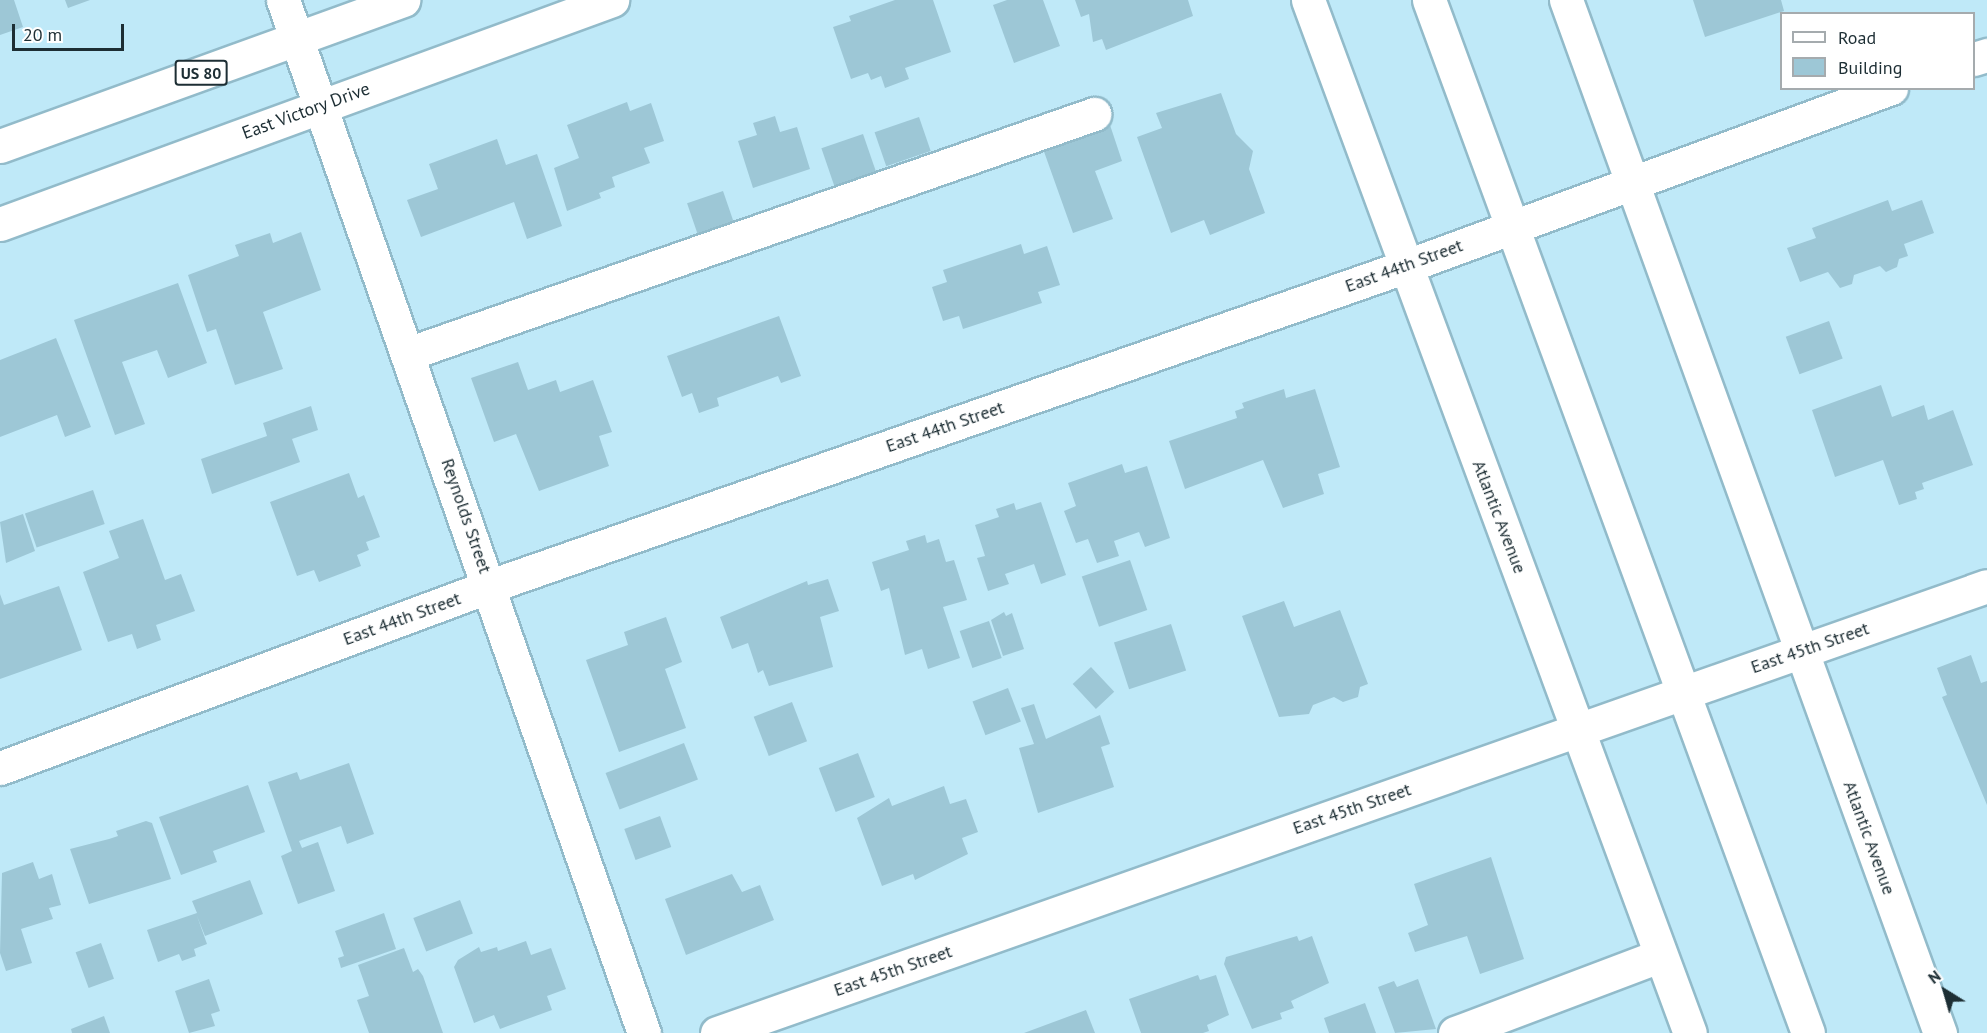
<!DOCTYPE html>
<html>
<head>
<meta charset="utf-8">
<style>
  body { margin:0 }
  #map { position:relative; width:1987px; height:1033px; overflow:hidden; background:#bfe9f8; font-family:"PT Sans",sans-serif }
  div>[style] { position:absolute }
  .building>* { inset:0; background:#9dc7d6; transform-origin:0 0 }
  .roads { filter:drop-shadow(2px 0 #92bbca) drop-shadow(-2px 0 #92bbca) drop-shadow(0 2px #92bbca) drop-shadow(0 -2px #92bbca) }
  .minor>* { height:33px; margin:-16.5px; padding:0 16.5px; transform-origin:16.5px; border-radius:16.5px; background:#fff }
  .major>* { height:33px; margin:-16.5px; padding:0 16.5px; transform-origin:16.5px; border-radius:16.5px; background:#fff }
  span { translate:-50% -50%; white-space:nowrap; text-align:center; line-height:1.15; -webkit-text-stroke:4.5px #fff; paint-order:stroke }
  .shield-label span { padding:2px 4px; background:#fff; border:2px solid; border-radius:4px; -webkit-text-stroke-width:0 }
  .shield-label { font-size:16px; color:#1d2e34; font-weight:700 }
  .street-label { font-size:18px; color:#1d2e34 }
  .legend { position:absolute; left:1780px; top:12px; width:195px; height:78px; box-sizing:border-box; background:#fff; border:2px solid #a5abae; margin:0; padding:8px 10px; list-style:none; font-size:18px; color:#1d2e34 }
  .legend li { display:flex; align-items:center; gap:12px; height:30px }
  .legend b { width:30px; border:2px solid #a5abae }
  .north { position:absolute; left:1915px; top:961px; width:60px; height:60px; -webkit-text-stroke:4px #fff; paint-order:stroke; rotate:323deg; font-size:16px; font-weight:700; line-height:24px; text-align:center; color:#1d2e34 }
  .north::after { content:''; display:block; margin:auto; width:21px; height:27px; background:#1d2e34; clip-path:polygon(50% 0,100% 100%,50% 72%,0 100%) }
  .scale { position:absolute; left:12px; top:24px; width:112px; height:27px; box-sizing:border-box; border:3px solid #1d2e34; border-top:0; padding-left:8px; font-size:18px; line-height:21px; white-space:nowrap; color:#1d2e34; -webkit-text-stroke:4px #fff; paint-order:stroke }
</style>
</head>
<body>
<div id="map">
  <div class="building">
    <i style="clip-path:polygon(0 0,14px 0,23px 27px,0 35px)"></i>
    <i style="clip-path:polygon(65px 0,90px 0,68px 8px)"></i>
    <i style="clip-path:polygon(895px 0,933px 0,951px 52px,905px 68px,909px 79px,885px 88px,881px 76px,871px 80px,868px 73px,851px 79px,833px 27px,851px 21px,849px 16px)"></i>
    <i style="clip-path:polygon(1007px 0,1043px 0,1060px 46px,1014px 63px,993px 5px)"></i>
    <i style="clip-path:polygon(1075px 0,1188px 0,1193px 16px,1106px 50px,1102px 39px,1093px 42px,1089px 14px,1081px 17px)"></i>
    <i style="clip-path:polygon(1693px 0,1781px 0,1784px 11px,1705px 37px)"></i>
    <i style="clip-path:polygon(1221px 93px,1236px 134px,1253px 151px,1249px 169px,1265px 213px,1210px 235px,1204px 220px,1171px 233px,1137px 137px,1162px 128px,1156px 113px)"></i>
    <i style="clip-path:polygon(627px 102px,630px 111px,651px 103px,664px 141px,644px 148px,650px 163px,612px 177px,615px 187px,599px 193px,601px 198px,567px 211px,554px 168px,579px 158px,567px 125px)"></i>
    <i style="clip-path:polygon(775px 116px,780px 132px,797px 127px,810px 169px,753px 188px,738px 141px,757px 135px,753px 123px)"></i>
    <i style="left:919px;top:117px;width:36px;height:47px;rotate:71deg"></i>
    <i style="clip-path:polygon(1109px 122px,1122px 161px,1095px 171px,1113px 219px,1073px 233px,1042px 146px)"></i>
    <i style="left:863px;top:134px;width:40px;height:44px;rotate:71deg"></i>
    <i style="clip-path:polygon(497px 139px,506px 165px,537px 154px,562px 226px,527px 239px,514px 202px,421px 237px,407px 200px,438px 189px,429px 164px)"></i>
    <i style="left:723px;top:191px;width:36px;height:38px;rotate:71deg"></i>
    <i style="clip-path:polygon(1888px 200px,1892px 211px,1922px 200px,1934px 233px,1904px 244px,1908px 256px,1899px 259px,1897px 267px,1886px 272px,1880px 266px,1854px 275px,1852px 284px,1840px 288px,1828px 272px,1800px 282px,1787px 248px,1816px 238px,1812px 228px)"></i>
    <i style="clip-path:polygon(301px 232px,321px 290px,263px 312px,283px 369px,235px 385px,216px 329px,207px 332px,188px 275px,239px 256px,235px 245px,270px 233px,273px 243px)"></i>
    <i style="clip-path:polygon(1021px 244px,1024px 254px,1047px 246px,1060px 285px,1038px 292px,1042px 303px,963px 329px,959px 316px,943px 321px,932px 287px,947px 282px,943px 270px)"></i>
    <i style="clip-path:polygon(178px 283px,207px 363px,168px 378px,157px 350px,122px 362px,145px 424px,115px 435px,74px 320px)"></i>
    <i style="clip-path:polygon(779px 316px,801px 376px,781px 383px,778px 376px,717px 398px,719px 406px,699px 413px,692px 393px,682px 397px,667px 356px)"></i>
    <i style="left:1829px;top:321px;width:40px;height:46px;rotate:70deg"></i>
    <i style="clip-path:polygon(56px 338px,91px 427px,65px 437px,57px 415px,0 437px,0 360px)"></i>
    <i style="clip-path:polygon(518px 362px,528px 390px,556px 380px,560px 392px,593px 380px,612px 432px,599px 436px,609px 466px,539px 491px,516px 434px,494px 442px,471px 378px)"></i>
    <i style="clip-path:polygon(1881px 385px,1892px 417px,1924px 405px,1928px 420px,1953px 410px,1973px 465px,1922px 483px,1924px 489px,1915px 492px,1917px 499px,1899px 505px,1883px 460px,1835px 477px,1812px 410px)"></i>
    <i style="clip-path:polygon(1284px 389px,1286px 398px,1315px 389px,1340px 467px,1318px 474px,1324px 494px,1283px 508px,1263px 460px,1185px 489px,1169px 441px,1237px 418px,1235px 411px,1244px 408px,1242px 403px)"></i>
    <i style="clip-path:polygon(311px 406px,318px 430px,292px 439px,300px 462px,212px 494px,201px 459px,267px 436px,263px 423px)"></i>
    <i style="clip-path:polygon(1122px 464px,1125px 473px,1147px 466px,1170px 538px,1145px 547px,1139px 532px,1114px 541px,1119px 556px,1097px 563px,1088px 539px,1076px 543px,1064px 511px,1076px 506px,1068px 483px)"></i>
    <i style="clip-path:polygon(349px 473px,358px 498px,364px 495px,380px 537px,366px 542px,369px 550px,357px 555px,361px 566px,319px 582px,314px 570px,297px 576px,270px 502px)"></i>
    <i style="left:93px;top:490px;width:36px;height:72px;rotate:71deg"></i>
    <i style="clip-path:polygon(1041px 502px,1066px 575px,1041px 584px,1034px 564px,1005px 574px,1009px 584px,988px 591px,977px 558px,985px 556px,975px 525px,999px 517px,996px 509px,1014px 503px,1016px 510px)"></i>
    <i style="clip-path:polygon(23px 514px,35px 551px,6px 563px,0 522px)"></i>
    <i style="clip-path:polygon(143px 519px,165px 580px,181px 574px,195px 611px,156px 625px,161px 640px,137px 649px,132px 634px,108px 642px,83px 572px,119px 558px,109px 531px)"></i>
    <i style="clip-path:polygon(925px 535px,927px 543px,939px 539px,946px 562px,954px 560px,967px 600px,943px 607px,960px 658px,928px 669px,922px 649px,905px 655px,889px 588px,881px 591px,872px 562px,909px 550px,906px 541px)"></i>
    <i style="left:1130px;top:560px;width:53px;height:51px;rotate:71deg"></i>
    <i style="clip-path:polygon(828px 579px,839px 611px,820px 617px,833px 667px,769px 686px,763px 670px,758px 673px,748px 643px,732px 649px,720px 617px,807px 581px,808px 585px)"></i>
    <i style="clip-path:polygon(59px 586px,82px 650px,0 679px,0 594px,4px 605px)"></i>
    <i style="clip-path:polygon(1284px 601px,1294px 627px,1340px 610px,1368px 684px,1360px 687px,1358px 697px,1343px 702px,1334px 697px,1313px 705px,1309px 714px,1279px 717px,1242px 616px)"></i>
    <i style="clip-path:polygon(1004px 612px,1006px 616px,1012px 613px,1024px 649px,1003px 656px,991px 620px)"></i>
    <i style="clip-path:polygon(666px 617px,682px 662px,665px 669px,686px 728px,619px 752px,586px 660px,628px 645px,624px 632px)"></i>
    <i style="left:989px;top:621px;width:39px;height:31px;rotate:71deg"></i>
    <i style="left:1171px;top:624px;width:49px;height:60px;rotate:72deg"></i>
    <i style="clip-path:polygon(1971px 655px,1981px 683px,1987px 681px,1987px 805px,1942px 697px,1947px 695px,1937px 668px)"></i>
    <i style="left:1091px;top:667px;width:34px;height:25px;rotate:47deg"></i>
    <i style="left:1008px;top:688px;width:36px;height:38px;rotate:69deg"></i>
    <i style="left:792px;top:702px;width:42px;height:41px;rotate:69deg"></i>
    <i style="clip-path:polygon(1034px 704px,1046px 739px,1100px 715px,1110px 744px,1101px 747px,1114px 787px,1038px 813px,1019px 748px,1034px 744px,1021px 708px)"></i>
    <i style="left:684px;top:743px;width:39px;height:84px;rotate:69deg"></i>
    <i style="left:858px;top:753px;width:47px;height:42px;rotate:69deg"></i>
    <i style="clip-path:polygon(349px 763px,374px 834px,347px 844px,341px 826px,299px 841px,302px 848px,318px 842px,335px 891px,298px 904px,281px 856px,292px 851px,268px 782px,297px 772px,300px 780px)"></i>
    <i style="clip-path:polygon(248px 785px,265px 832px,213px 851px,217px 862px,181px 875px,159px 817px)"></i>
    <i style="clip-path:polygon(944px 786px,950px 804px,966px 799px,978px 832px,962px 838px,968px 854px,915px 880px,913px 874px,882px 886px,857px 818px,889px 798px,892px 806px)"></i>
    <i style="left:660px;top:816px;width:33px;height:38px;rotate:70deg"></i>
    <i style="clip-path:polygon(146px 821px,152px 823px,171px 879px,89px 904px,70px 849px,109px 839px,118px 836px,116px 831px)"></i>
    <i style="clip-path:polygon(1491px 857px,1524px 959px,1480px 974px,1467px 936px,1415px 952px,1408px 933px,1428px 925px,1414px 884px)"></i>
    <i style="clip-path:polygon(33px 862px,39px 879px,52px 874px,61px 905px,49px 908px,53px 919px,21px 929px,32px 963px,6px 971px,0 953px,2px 873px)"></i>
    <i style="clip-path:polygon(732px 874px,742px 892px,760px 885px,774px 920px,686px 955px,665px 899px)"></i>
    <i style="clip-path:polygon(250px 880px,263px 914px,205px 936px,197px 916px,207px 944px,194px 949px,196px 956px,182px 961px,179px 954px,158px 962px,147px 930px,197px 913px,192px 901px)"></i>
    <i style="left:460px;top:900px;width:36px;height:50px;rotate:69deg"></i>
    <i style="clip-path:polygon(384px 913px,396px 949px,341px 968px,338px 958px,344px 956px,335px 931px)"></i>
    <i style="clip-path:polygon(1297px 936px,1299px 941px,1312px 936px,1329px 983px,1291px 1001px,1294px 1008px,1280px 1013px,1282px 1019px,1252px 1029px,1224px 964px,1226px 957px)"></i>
    <i style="clip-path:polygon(526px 941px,531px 955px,551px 948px,566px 989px,547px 996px,552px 1010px,500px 1029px,494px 1015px,474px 1023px,454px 967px,458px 960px,479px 947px,481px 952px,497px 947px,498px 951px)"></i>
    <i style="left:101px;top:943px;width:38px;height:27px;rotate:70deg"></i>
    <i style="clip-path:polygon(404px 948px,413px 972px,418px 969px,423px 976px,443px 1033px,369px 1033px,357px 1000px,369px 996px,358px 965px)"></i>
    <i style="clip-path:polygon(1198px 975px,1200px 980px,1216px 975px,1229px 1015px,1207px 1025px,1209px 1031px,1203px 1033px,1141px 1033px,1129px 999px)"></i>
    <i style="clip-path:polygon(209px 979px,220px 1011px,211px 1014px,215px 1026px,189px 1033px,175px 991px)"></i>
    <i style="clip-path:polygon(1418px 979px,1436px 1029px,1395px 1033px,1378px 987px,1394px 981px,1397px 987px)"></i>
    <i style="clip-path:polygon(1365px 1003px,1376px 1033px,1329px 1033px,1324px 1018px)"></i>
    <i style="clip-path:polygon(1086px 1010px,1095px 1033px,1024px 1033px)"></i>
    <i style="clip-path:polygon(104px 1016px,110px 1033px,72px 1033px,71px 1029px)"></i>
  </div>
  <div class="roads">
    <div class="minor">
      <i style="left:283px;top:0;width:1094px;rotate:70.74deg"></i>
      <i style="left:1308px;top:0;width:1101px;rotate:69.71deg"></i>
      <i style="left:1429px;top:0;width:1100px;rotate:69.85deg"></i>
      <i style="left:1566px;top:0;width:1099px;rotate:70.1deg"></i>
      <i style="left:1974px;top:59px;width:14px;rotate:-17deg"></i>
      <i style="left:410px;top:353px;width:725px;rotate:-19.26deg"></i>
      <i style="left:0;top:768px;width:523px;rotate:-20.38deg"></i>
      <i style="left:490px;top:586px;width:968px;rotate:-19.24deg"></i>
      <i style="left:1404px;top:267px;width:519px;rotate:-20.18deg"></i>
      <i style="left:717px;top:1033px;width:1346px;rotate:-19.39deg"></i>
      <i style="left:1455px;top:1033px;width:218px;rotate:-20.7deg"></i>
    </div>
    <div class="major">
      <i style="left:0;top:146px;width:429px;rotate:-19.9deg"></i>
      <i style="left:0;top:224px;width:652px;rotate:-20.1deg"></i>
    </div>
  </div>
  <div class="shield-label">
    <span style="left:201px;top:73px">US 80</span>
  </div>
  <div class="street-label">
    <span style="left:306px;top:111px;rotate:-20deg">East Victory Drive</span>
    <span style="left:1404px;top:266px;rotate:-20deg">East 44th Street</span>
    <span style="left:945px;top:427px;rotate:-19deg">East 44th Street</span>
    <span style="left:466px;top:516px;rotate:71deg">Reynolds Street</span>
    <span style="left:1499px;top:517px;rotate:69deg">Atlantic Avenue</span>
    <span style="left:402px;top:619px;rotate:-20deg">East 44th Street</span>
    <span style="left:1810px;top:648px;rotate:-19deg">East 45th Street</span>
    <span style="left:1352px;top:809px;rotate:-19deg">East 45th Street</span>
    <span style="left:1869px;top:838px;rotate:70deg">Atlantic Avenue</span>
    <span style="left:893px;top:971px;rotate:-19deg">East 45th Street</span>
  </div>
  <ul class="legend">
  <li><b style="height:8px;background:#fff"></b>Road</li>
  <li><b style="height:16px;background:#9dc7d6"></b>Building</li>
  </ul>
  <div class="north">N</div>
  <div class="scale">20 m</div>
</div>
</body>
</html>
